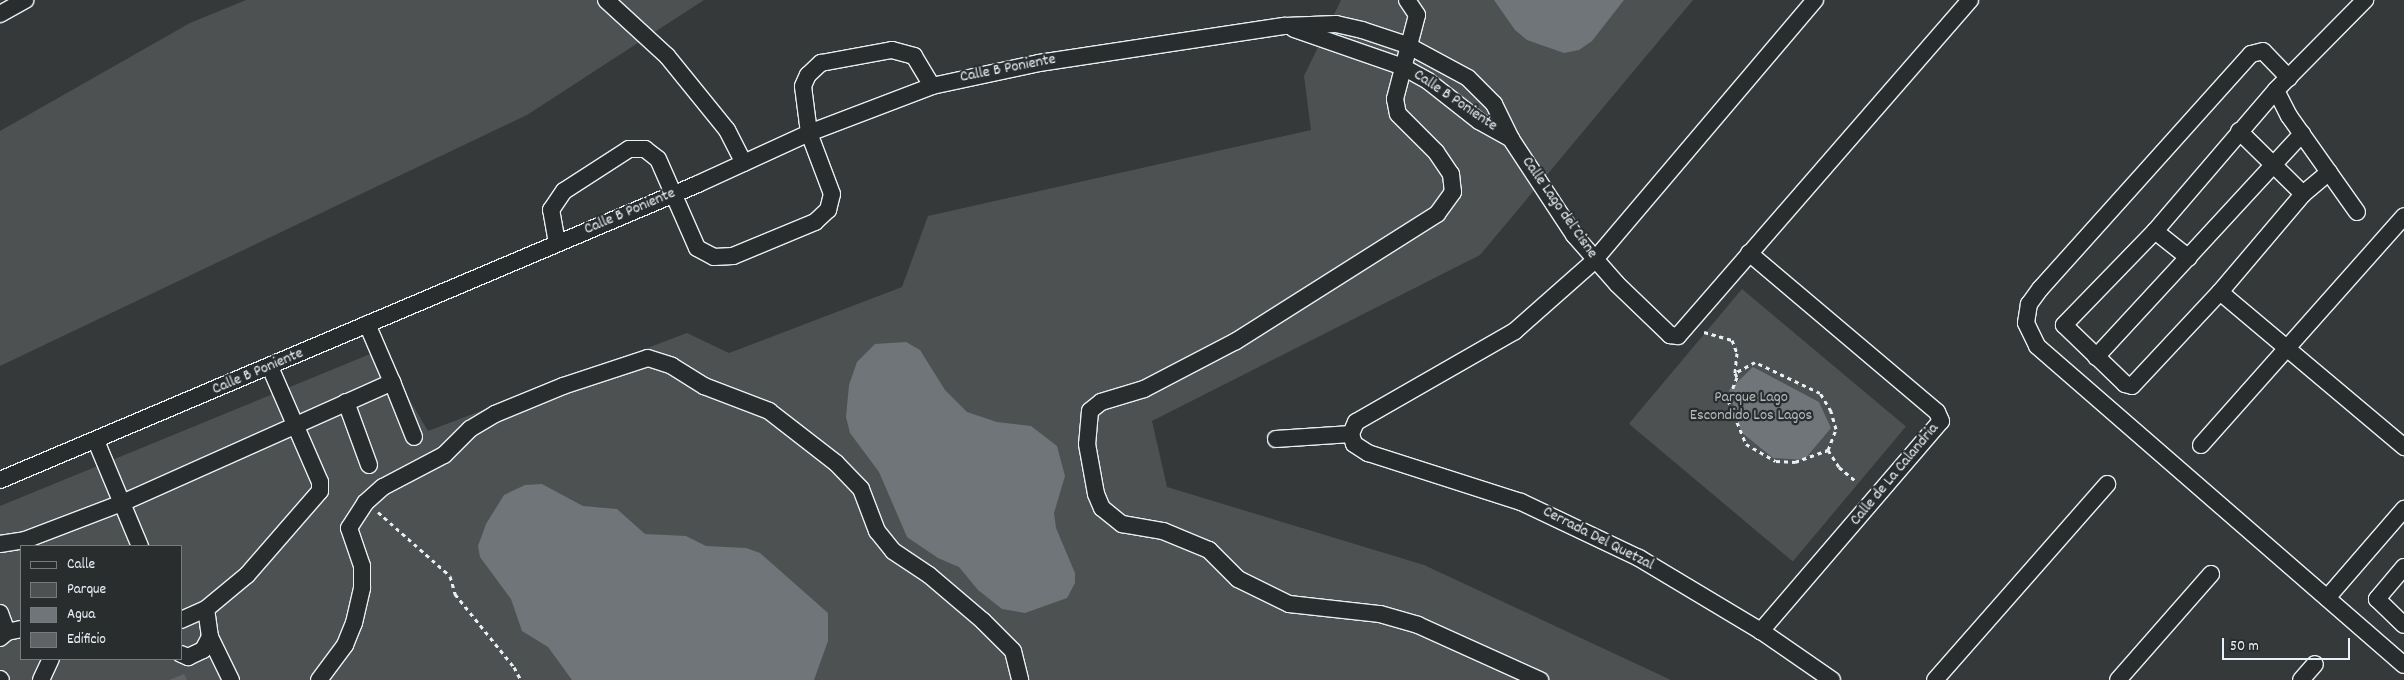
<!DOCTYPE html>
<html>
<head>
<meta charset="utf-8">
<style>
  body { margin:0 }
  #map { position:relative; width:2404px; height:680px; overflow:hidden; background:#35393a; font-family:Dekko,sans-serif }
  div>[style] { position:absolute }
  .green>* { inset:0; background:#4d5152; transform-origin:0 0 }
  .water>* { inset:0; background:#707579 }
  .building>* { inset:0; background:#5f6365 }
  .path>* { height:3px; margin-top:-1.5px; transform-origin:0; background:repeating-linear-gradient(90deg,#e8f1f8 0 4px,transparent 0 8px) }
  .roads { filter:drop-shadow(1px 0 #e8f1f8) drop-shadow(-1px 0 #e8f1f8) drop-shadow(0 1px #e8f1f8) drop-shadow(0 -1px #e8f1f8) }
  .minor>* { height:16px; margin:-8px; padding:0 8px; transform-origin:8px; border-radius:8px; background:#2a2d2e }
  span { translate:-50% -50%; white-space:nowrap; text-align:center; line-height:1.15; -webkit-text-stroke:4.5px #2a2d2e; paint-order:stroke }
  .street-label { font-size:16px; color:#e8f1f8 }
  .park-label { font-size:16px; color:#b2b9be }
  .legend { position:absolute; left:20px; top:545px; width:162px; height:115px; box-sizing:border-box; background:#2a2d2e; border:1px solid #767b7f; margin:0; padding:6px 9px; list-style:none; font-size:15px; color:#e8f1f8 }
  .legend li { display:flex; align-items:center; gap:10px; height:25px }
  .legend b { width:25px; border:1px solid #767b7f }
  .scale { position:absolute; left:2222px; top:638px; width:128px; height:22px; box-sizing:border-box; border:2px solid #e8f1f8; border-top:0; padding-left:6px; font-size:15px; line-height:18px; white-space:nowrap; color:#e8f1f8; -webkit-text-stroke:4px #2a2d2e; paint-order:stroke }
</style>
</head>
<body>
<div id="map">
  <div class="green">
    <i style="clip-path:polygon(246px 0,704px 0,527px 115px,0 366px,0 131px,190px 23px)"></i>
    <i style="clip-path:polygon(evenodd,1341px 0,1693px 0,1480px 255px,1152px 421px,1167px 487px,1424px 565px,1671px 680px,0 680px,0 506px,380px 350px,428px 431px,687px 333px,729px 353px,902px 287px,928px 216px,1311px 130px,1304px 76px,1341px 0,21px 546px,181px 546px,181px 659px,21px 659px,21px 546px)"></i>
    <i style="left:1742px;top:289px;width:214px;height:176px;rotate:40deg"></i>
  </div>
  <div class="water">
    <i style="clip-path:polygon(1494px 0,1624px 0,1592px 41px,1579px 50px,1564px 53px,1527px 40px,1515px 30px)"></i>
    <i style="clip-path:polygon(906px 342px,920px 350px,945px 390px,967px 412px,997px 422px,1031px 426px,1057px 446px,1065px 476px,1054px 513px,1056px 528px,1075px 573px,1075px 583px,1067px 598px,1025px 613px,1002px 609px,978px 590px,959px 567px,938px 558px,907px 537px,879px 472px,850px 433px,846px 417px,849px 385px,857px 362px,875px 344px)"></i>
    <i style="clip-path:polygon(1753px 367px,1819px 402px,1831px 428px,1804px 460px,1773px 458px,1741px 432px,1729px 390px)"></i>
    <i style="clip-path:polygon(542px 484px,583px 506px,617px 509px,645px 534px,686px 536px,706px 546px,746px 548px,760px 553px,828px 613px,828px 641px,814px 680px,572px 680px,548px 647px,522px 631px,511px 599px,480px 557px,478px 546px,486px 524px,504px 495px,525px 485px)"></i>
  </div>
  <div class="building">
    <i style="clip-path:polygon(184px 674px,187px 680px,169px 680px)"></i>
  </div>
  <div class="path">
    <i style="left:1704px;top:332px;width:29px;rotate:16deg"></i>
    <i style="left:1732px;top:340px;width:14px;rotate:69deg"></i>
    <i style="left:1737px;top:353px;width:20px;rotate:96deg"></i>
    <i style="left:1735px;top:373px;width:4px;rotate:63deg"></i>
    <i style="left:1737px;top:377px;width:25px;rotate:111deg"></i>
    <i style="left:1728px;top:400px;width:48px;rotate:67.8deg"></i>
    <i style="left:1746px;top:444px;width:34px;rotate:30deg"></i>
    <i style="left:1776px;top:461px;width:19px;rotate:3deg"></i>
    <i style="left:1795px;top:462px;width:35px;rotate:-20deg"></i>
    <i style="left:1828px;top:450px;width:22px;rotate:-69deg"></i>
    <i style="left:1836px;top:429px;width:19px;rotate:-106deg"></i>
    <i style="left:1831px;top:411px;width:21px;rotate:-121deg"></i>
    <i style="left:1820px;top:393px;width:72px;rotate:-154.5deg"></i>
    <i style="left:1755px;top:362px;width:23px;rotate:151deg"></i>
    <i style="left:1828px;top:450px;width:20px;rotate:57deg"></i>
    <i style="left:1839px;top:467px;width:23px;rotate:40deg"></i>
    <i style="left:378px;top:512px;width:96px;rotate:41.6deg"></i>
    <i style="left:450px;top:576px;width:19px;rotate:74deg"></i>
    <i style="left:455px;top:594px;width:94px;rotate:51.1deg"></i>
    <i style="left:514px;top:667px;width:15px;rotate:62deg"></i>
  </div>
  <div class="roads">
    <div class="minor">
      <i style="left:606px;top:0;width:83px;rotate:42.6deg"></i>
      <i style="left:667px;top:56px;width:95px;rotate:51deg"></i>
      <i style="left:727px;top:130px;width:37px;rotate:63deg"></i>
      <i style="left:1407px;top:0;width:18px;rotate:56deg"></i>
      <i style="left:1417px;top:15px;width:87px;rotate:104.7deg"></i>
      <i style="left:1395px;top:99px;width:15px;rotate:79deg"></i>
      <i style="left:1398px;top:114px;width:54px;rotate:45deg"></i>
      <i style="left:1436px;top:152px;width:27px;rotate:56deg"></i>
      <i style="left:1451px;top:174px;width:18px;rotate:84deg"></i>
      <i style="left:1453px;top:192px;width:27px;rotate:126deg"></i>
      <i style="left:1437px;top:214px;width:238px;rotate:147.7deg"></i>
      <i style="left:1236px;top:341px;width:104px;rotate:152.4deg"></i>
      <i style="left:1144px;top:389px;width:45px;rotate:163.2deg"></i>
      <i style="left:1101px;top:402px;width:14px;rotate:141deg"></i>
      <i style="left:1090px;top:411px;width:33px;rotate:95deg"></i>
      <i style="left:1087px;top:444px;width:51px;rotate:79.8deg"></i>
      <i style="left:1096px;top:494px;width:15px;rotate:67deg"></i>
      <i style="left:1102px;top:508px;width:26px;rotate:39deg"></i>
      <i style="left:1122px;top:524px;width:42px;rotate:9.7deg"></i>
      <i style="left:1163px;top:531px;width:50px;rotate:22.4deg"></i>
      <i style="left:1209px;top:550px;width:41px;rotate:45deg"></i>
      <i style="left:1238px;top:579px;width:57px;rotate:26.1deg"></i>
      <i style="left:1289px;top:604px;width:92px;rotate:6.3deg"></i>
      <i style="left:1380px;top:614px;width:40px;rotate:16deg"></i>
      <i style="left:1418px;top:625px;width:134px;rotate:24.3deg"></i>
      <i style="left:1815px;top:0;width:342px;rotate:130.3deg"></i>
      <i style="left:1594px;top:261px;width:106px;rotate:138.5deg"></i>
      <i style="left:1515px;top:331px;width:183px;rotate:150.2deg"></i>
      <i style="left:1356px;top:422px;width:13px;rotate:113deg"></i>
      <i style="left:1351px;top:434px;width:10px;rotate:73deg"></i>
      <i style="left:1354px;top:444px;width:17px;rotate:33deg"></i>
      <i style="left:1368px;top:453px;width:161px;rotate:17.8deg"></i>
      <i style="left:1521px;top:502px;width:131px;rotate:25.4deg"></i>
      <i style="left:1639px;top:558px;width:142px;rotate:30.9deg"></i>
      <i style="left:1761px;top:631px;width:86px;rotate:34.6deg"></i>
      <i style="left:0;top:14px;width:29px;rotate:-29deg"></i>
      <i style="left:1294px;top:29px;width:115px;rotate:19.2deg"></i>
      <i style="left:1403px;top:67px;width:29px;rotate:29deg"></i>
      <i style="left:1428px;top:81px;width:65px;rotate:38.1deg"></i>
      <i style="left:1479px;top:121px;width:37px;rotate:29deg"></i>
      <i style="left:2289px;top:78px;width:37px;rotate:-134deg"></i>
      <i style="left:2263px;top:51px;width:12px;rotate:166deg"></i>
      <i style="left:2251px;top:54px;width:316px;rotate:131.9deg"></i>
      <i style="left:2040px;top:289px;width:19px;rotate:126deg"></i>
      <i style="left:2029px;top:304px;width:19px;rotate:99deg"></i>
      <i style="left:2026px;top:323px;width:25px;rotate:64deg"></i>
      <i style="left:2037px;top:346px;width:486px;rotate:41deg"></i>
      <i style="left:2276px;top:90px;width:186px;rotate:130.6deg"></i>
      <i style="left:2155px;top:231px;width:131px;rotate:134.1deg"></i>
      <i style="left:2064px;top:325px;width:85px;rotate:44deg"></i>
      <i style="left:2125px;top:384px;width:7px;rotate:16deg"></i>
      <i style="left:2132px;top:386px;width:129px;rotate:-46.9deg"></i>
      <i style="left:2220px;top:292px;width:128px;rotate:-49.7deg"></i>
      <i style="left:2303px;top:194px;width:34px;rotate:-40deg"></i>
      <i style="left:2239px;top:131px;width:90px;rotate:44.5deg"></i>
      <i style="left:2357px;top:212px;width:118px;rotate:-125.3deg"></i>
      <i style="left:2289px;top:116px;width:29px;rotate:-117deg"></i>
      <i style="left:2276px;top:90px;width:127px;rotate:-45.3deg"></i>
      <i style="left:2155px;top:231px;width:43px;rotate:38.5deg"></i>
      <i style="left:557px;top:243px;width:34px;rotate:-100deg"></i>
      <i style="left:551px;top:210px;width:23px;rotate:-56deg"></i>
      <i style="left:564px;top:191px;width:77px;rotate:-32.9deg"></i>
      <i style="left:629px;top:149px;width:16px"></i>
      <i style="left:645px;top:149px;width:16px;rotate:38deg"></i>
      <i style="left:658px;top:159px;width:97px;rotate:66.3deg"></i>
      <i style="left:697px;top:248px;width:19px;rotate:28deg"></i>
      <i style="left:714px;top:257px;width:19px;rotate:-3deg"></i>
      <i style="left:733px;top:256px;width:89px;rotate:-22.5deg"></i>
      <i style="left:815px;top:222px;width:18px;rotate:-43deg"></i>
      <i style="left:828px;top:210px;width:16px;rotate:-76deg"></i>
      <i style="left:832px;top:194px;width:65px;rotate:-110.7deg"></i>
      <i style="left:809px;top:133px;width:47px;rotate:-97.3deg"></i>
      <i style="left:803px;top:86px;width:12px;rotate:-66deg"></i>
      <i style="left:808px;top:75px;width:18px;rotate:-43deg"></i>
      <i style="left:821px;top:63px;width:72px;rotate:-10.4deg"></i>
      <i style="left:892px;top:50px;width:23px;rotate:15deg"></i>
      <i style="left:914px;top:56px;width:35px;rotate:59deg"></i>
      <i style="left:1749px;top:253px;width:246px;rotate:40.2deg"></i>
      <i style="left:1937px;top:412px;width:10px;rotate:66deg"></i>
      <i style="left:1941px;top:421px;width:277px;rotate:130.6deg"></i>
      <i style="left:2220px;top:292px;width:241px;rotate:40.1deg"></i>
      <i style="left:2096px;top:357px;width:304px;rotate:-47.3deg"></i>
      <i style="left:392px;top:382px;width:59px;rotate:68.2deg"></i>
      <i style="left:346px;top:402px;width:67px;rotate:69.9deg"></i>
      <i style="left:1276px;top:439px;width:75px;rotate:-3.8deg"></i>
      <i style="left:96px;top:441px;width:114px;rotate:67.3deg"></i>
      <i style="left:2201px;top:445px;width:306px;rotate:-48.4deg"></i>
      <i style="left:0;top:480px;width:758px;rotate:-22.98deg"></i>
      <i style="left:698px;top:184px;width:122px;rotate:-24.7deg"></i>
      <i style="left:809px;top:133px;width:132px;rotate:-20.9deg"></i>
      <i style="left:932px;top:86px;width:109px;rotate:-12.1deg"></i>
      <i style="left:1039px;top:63px;width:249px;rotate:-8.6deg"></i>
      <i style="left:1285px;top:26px;width:51px;rotate:-2.2deg"></i>
      <i style="left:1336px;top:24px;width:27px;rotate:13deg"></i>
      <i style="left:1362px;top:30px;width:47px;rotate:18.4deg"></i>
      <i style="left:1407px;top:45px;width:69px;rotate:28.4deg"></i>
      <i style="left:1468px;top:78px;width:37px;rotate:45deg"></i>
      <i style="left:1494px;top:104px;width:39px;rotate:64deg"></i>
      <i style="left:1511px;top:139px;width:115px;rotate:56.7deg"></i>
      <i style="left:1574px;top:235px;width:65px;rotate:48.7deg"></i>
      <i style="left:1617px;top:284px;width:74px;rotate:43.9deg"></i>
      <i style="left:1670px;top:335px;width:8px;rotate:7deg"></i>
      <i style="left:1678px;top:336px;width:445px;rotate:-49deg"></i>
      <i style="left:0;top:544px;width:25px;rotate:-9deg"></i>
      <i style="left:25px;top:540px;width:104px;rotate:-20.9deg"></i>
      <i style="left:122px;top:503px;width:296px;rotate:-24.1deg"></i>
      <i style="left:392px;top:382px;width:63px;rotate:-113.3deg"></i>
      <i style="left:2404px;top:567px;width:42px;rotate:130.2deg"></i>
      <i style="left:2377px;top:599px;width:37px;rotate:44deg"></i>
      <i style="left:2327px;top:598px;width:118px;rotate:-49.1deg"></i>
      <i style="left:0;top:613px;width:20px;rotate:70deg"></i>
      <i style="left:181px;top:620px;width:27px;rotate:-24deg"></i>
      <i style="left:210px;top:637px;width:48px;rotate:64deg"></i>
      <i style="left:0;top:638px;width:9px;rotate:-41deg"></i>
      <i style="left:7px;top:632px;width:14px;rotate:-12deg"></i>
      <i style="left:181px;top:654px;width:8px;rotate:23deg"></i>
      <i style="left:188px;top:657px;width:17px;rotate:-25deg"></i>
      <i style="left:203px;top:650px;width:15px;rotate:-62deg"></i>
      <i style="left:210px;top:637px;width:28px;rotate:-98deg"></i>
      <i style="left:206px;top:609px;width:53px;rotate:-39.7deg"></i>
      <i style="left:247px;top:575px;width:111px;rotate:-49deg"></i>
      <i style="left:320px;top:491px;width:9px;rotate:-90deg"></i>
      <i style="left:320px;top:482px;width:125px;rotate:-113.5deg"></i>
      <i style="left:0;top:679px;width:1px;rotate:45deg"></i>
      <i style="left:41px;top:680px;width:23px;rotate:-65deg"></i>
      <i style="left:319px;top:680px;width:44px;rotate:-53.4deg"></i>
      <i style="left:345px;top:645px;width:24px;rotate:-68deg"></i>
      <i style="left:354px;top:623px;width:36px;rotate:-77deg"></i>
      <i style="left:362px;top:588px;width:22px;rotate:-90deg"></i>
      <i style="left:362px;top:566px;width:40px;rotate:-108.9deg"></i>
      <i style="left:349px;top:528px;width:30px;rotate:-57deg"></i>
      <i style="left:365px;top:503px;width:24px;rotate:-42deg"></i>
      <i style="left:383px;top:487px;width:69px;rotate:-27.7deg"></i>
      <i style="left:444px;top:455px;width:37px;rotate:-45deg"></i>
      <i style="left:470px;top:429px;width:29px;rotate:-31deg"></i>
      <i style="left:495px;top:414px;width:74px;rotate:-22.4deg"></i>
      <i style="left:563px;top:386px;width:89px;rotate:-18.2deg"></i>
      <i style="left:648px;top:358px;width:25px;rotate:18deg"></i>
      <i style="left:672px;top:366px;width:38px;rotate:32deg"></i>
      <i style="left:704px;top:386px;width:70px;rotate:21deg"></i>
      <i style="left:769px;top:411px;width:85px;rotate:37.8deg"></i>
      <i style="left:836px;top:463px;width:36px;rotate:46deg"></i>
      <i style="left:861px;top:489px;width:45px;rotate:69.1deg"></i>
      <i style="left:877px;top:531px;width:26px;rotate:51deg"></i>
      <i style="left:893px;top:551px;width:43px;rotate:33.7deg"></i>
      <i style="left:929px;top:575px;width:71px;rotate:40.4deg"></i>
      <i style="left:983px;top:621px;width:42px;rotate:45deg"></i>
      <i style="left:1013px;top:651px;width:30px;rotate:76deg"></i>
      <i style="left:1935px;top:680px;width:261px;rotate:-48.7deg"></i>
      <i style="left:2118px;top:680px;width:141px;rotate:-48.7deg"></i>
      <i style="left:2301px;top:680px;width:21px;rotate:-49deg"></i>
    </div>
  </div>
  <div class="street-label">
    <span style="left:1008px;top:69px;rotate:-11deg">Calle B Poniente</span>
    <span style="left:1455px;top:101px;rotate:34deg">Calle B Poniente</span>
    <span style="left:1559px;top:208px;rotate:55deg">Calle Lago del Cisne</span>
    <span style="left:630px;top:212px;rotate:-23deg">Calle B Poniente</span>
    <span style="left:258px;top:372px;rotate:-23deg">Calle B Poniente</span>
    <span style="left:1895px;top:475px;rotate:-50deg">Calle de La Calandria</span>
    <span style="left:1598px;top:539px;rotate:27deg">Cerrada Del Quetzal</span>
  </div>
  <div class="park-label">
    <span style="left:1751px;top:407px">Parque Lago<br>Escondido Los Lagos</span>
  </div>
  <ul class="legend">
  <li><b style="height:6px;background:#2a2d2e"></b>Calle</li>
  <li><b style="height:14px;background:#4d5152"></b>Parque</li>
  <li><b style="height:14px;background:#707579"></b>Agua</li>
  <li><b style="height:14px;background:#5f6365"></b>Edificio</li>
  </ul>
  <div class="scale">50 m</div>
</div>
</body>
</html>
